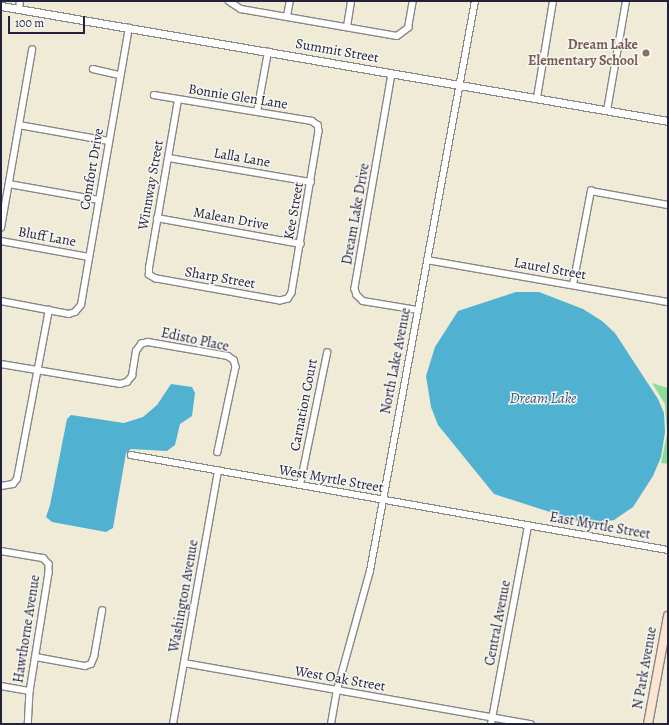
<!DOCTYPE html>
<html>
<head>
<meta charset="utf-8">
<style>
  body { margin:0 }
  #map { position:relative; width:669px; height:725px; overflow:hidden; background:#efebd7; font-family:Alegreya,serif }
  div>[style] { position:absolute }
  .green>* { inset:0; background:#8cdc9c }
  .water>* { inset:0; background:#51b1d0 }
  .roads { filter:drop-shadow(1px 0 #888689) drop-shadow(-1px 0 #888689) drop-shadow(0 1px #888689) drop-shadow(0 -1px #888689) }
  .minor>* { height:5.5px; margin:-2.75px; padding:0 2.75px; transform-origin:2.75px; border-radius:2.75px; background:#fff }
  .tertiary>* { height:7px; margin:-3.5px; padding:0 3.5px; transform-origin:3.5px; border-radius:3.5px; background:#fff }
  .secondary>* { height:8px; margin:-4px; padding:0 4px; transform-origin:4px; border-radius:4px; background:#fde4d1 }
  .dots>* { width:11px; height:11px; translate:-50% -50%; box-sizing:border-box; border:2px solid #f6f6f2; border-radius:50% }
  span { translate:-50% -50%; white-space:nowrap; text-align:center; line-height:1.15; -webkit-text-stroke:3px #f6f6f2; paint-order:stroke }
  .education-label { font-size:14px; color:#785e54; font-weight:700 }
  .right { translate:-100% -50%; text-align:right }
  .street-label { font-size:14px; color:#22223b }
  .water-label { font-size:15px; color:#355b77; font-style:italic }
  .frame { position:absolute; inset:0; border:2px solid #22223b; pointer-events:none }
  .scale { position:absolute; left:8px; top:16px; width:77px; height:18px; box-sizing:border-box; border:2px solid #22223b; border-top:0; padding-left:5px; font-size:12px; line-height:14px; white-space:nowrap; color:#22223b; -webkit-text-stroke:3px #f6f6f2; paint-order:stroke }
</style>
</head>
<body>
<div id="map">
  <div class="green">
    <i style="clip-path:polygon(652px 383px,668px 388px,668px 464px,661px 463px,667px 434px,665px 404px)"></i>
  </div>
  <div class="water">
    <i style="clip-path:polygon(516px 292px,539px 292px,583px 309px,602px 321px,615px 333px,658px 399px,664px 413px,665px 432px,661px 457px,653px 476px,633px 507px,614px 520px,597px 523px,581px 522px,494px 494px,438px 425px,431px 407px,426px 376px,435px 347px,458px 311px)"></i>
    <i style="clip-path:polygon(171px 384px,192px 387px,195px 393px,192px 416px,180px 424px,175px 445px,167px 451px,131px 449px,126px 453px,113px 528px,106px 532px,52px 522px,46px 517px,50px 505px,67px 419px,71px 415px,124px 423px,143px 417px,157px 405px)"></i>
  </div>
  <div class="roads">
    <div class="minor">
      <i style="left:229px;top:1px;width:14px;rotate:34deg"></i>
      <i style="left:241px;top:9px;width:158px;rotate:9.8deg"></i>
      <i style="left:397px;top:36px;width:14px;rotate:-36deg"></i>
      <i style="left:408px;top:28px;width:27px;rotate:-80deg"></i>
      <i style="left:19px;top:9px;width:8px;rotate:-83deg"></i>
      <i style="left:287px;top:16px;width:15px;rotate:-79deg"></i>
      <i style="left:347px;top:27px;width:26px;rotate:-81deg"></i>
      <i style="left:93px;top:69px;width:28px;rotate:13deg"></i>
      <i style="left:392px;top:74px;width:218px;rotate:99.8deg"></i>
      <i style="left:355px;top:289px;width:6px;rotate:72deg"></i>
      <i style="left:357px;top:295px;width:8px;rotate:45deg"></i>
      <i style="left:363px;top:301px;width:56px;rotate:9.3deg"></i>
      <i style="left:154px;top:95px;width:160px;rotate:9.3deg"></i>
      <i style="left:312px;top:121px;width:7px;rotate:34deg"></i>
      <i style="left:318px;top:125px;width:6px;rotate:81deg"></i>
      <i style="left:319px;top:131px;width:164px;rotate:99.5deg"></i>
      <i style="left:292px;top:293px;width:7px;rotate:124deg"></i>
      <i style="left:288px;top:299px;width:8px;rotate:166deg"></i>
      <i style="left:280px;top:301px;width:126px;rotate:-169.9deg"></i>
      <i style="left:156px;top:279px;width:8px;rotate:-150deg"></i>
      <i style="left:149px;top:275px;width:7px;rotate:-90deg"></i>
      <i style="left:149px;top:268px;width:170px;rotate:-80.2deg"></i>
      <i style="left:537px;top:98px;width:98px;rotate:-80.6deg"></i>
      <i style="left:607px;top:111px;width:112px;rotate:-80.2deg"></i>
      <i style="left:257px;top:112px;width:61px;rotate:-79.6deg"></i>
      <i style="left:19px;top:125px;width:91px;rotate:10.1deg"></i>
      <i style="left:169px;top:158px;width:144px;rotate:9.6deg"></i>
      <i style="left:9px;top:184px;width:91px;rotate:10.1deg"></i>
      <i style="left:157px;top:218px;width:146px;rotate:10.2deg"></i>
      <i style="left:1px;top:228px;width:181px;rotate:-80.1deg"></i>
      <i style="left:1px;top:241px;width:89px;rotate:10.3deg"></i>
      <i style="left:427px;top:260px;width:245px;rotate:9.9deg"></i>
      <i style="left:573px;top:285px;width:96px;rotate:-79.2deg"></i>
      <i style="left:591px;top:191px;width:78px;rotate:10.3deg"></i>
      <i style="left:1px;top:301px;width:69px;rotate:10.8deg"></i>
      <i style="left:69px;top:314px;width:6px;rotate:-18deg"></i>
      <i style="left:75px;top:312px;width:9px;rotate:-49deg"></i>
      <i style="left:81px;top:305px;width:281px;rotate:-80.2deg"></i>
      <i style="left:1px;top:364px;width:121px;rotate:9.5deg"></i>
      <i style="left:120px;top:384px;width:7px;rotate:-16deg"></i>
      <i style="left:127px;top:382px;width:8px;rotate:-50deg"></i>
      <i style="left:132px;top:376px;width:25px;rotate:-81deg"></i>
      <i style="left:136px;top:351px;width:9px;rotate:-54deg"></i>
      <i style="left:141px;top:344px;width:7px;rotate:-16deg"></i>
      <i style="left:148px;top:342px;width:81px;rotate:9.9deg"></i>
      <i style="left:228px;top:356px;width:7px;rotate:34deg"></i>
      <i style="left:234px;top:360px;width:7px;rotate:74deg"></i>
      <i style="left:236px;top:367px;width:87px;rotate:102deg"></i>
      <i style="left:131px;top:455px;width:545px;rotate:10.03deg"></i>
      <i style="left:300px;top:485px;width:135px;rotate:-78.4deg"></i>
      <i style="left:1px;top:486px;width:12px;rotate:-9deg"></i>
      <i style="left:13px;top:484px;width:6px;rotate:-51deg"></i>
      <i style="left:17px;top:479px;width:172px;rotate:-79.3deg"></i>
      <i style="left:1px;top:551px;width:43px;rotate:9.5deg"></i>
      <i style="left:43px;top:558px;width:8px;rotate:45deg"></i>
      <i style="left:49px;top:564px;width:9px;rotate:90deg"></i>
      <i style="left:49px;top:573px;width:120px;rotate:99.1deg"></i>
      <i style="left:30px;top:691px;width:33px;rotate:93deg"></i>
      <i style="left:36px;top:657px;width:50px;rotate:10.4deg"></i>
      <i style="left:85px;top:666px;width:6px;rotate:-18deg"></i>
      <i style="left:91px;top:664px;width:8px;rotate:-67deg"></i>
      <i style="left:94px;top:657px;width:47px;rotate:-80.1deg"></i>
      <i style="left:184px;top:663px;width:352px;rotate:10deg"></i>
      <i style="left:1px;top:686px;width:29px;rotate:10deg"></i>
      <i style="left:173px;top:724px;width:257px;rotate:-79.9deg"></i>
      <i style="left:331px;top:724px;width:35px;rotate:-80deg"></i>
      <i style="left:337px;top:690px;width:123px;rotate:-74.5deg"></i>
      <i style="left:370px;top:571px;width:580px;rotate:-79.56deg"></i>
      <i style="left:491px;top:724px;width:201px;rotate:-79.4deg"></i>
    </div>
    <div class="tertiary">
      <i style="left:1px;top:6px;width:677px;rotate:9.78deg"></i>
    </div>
    <div class="secondary">
      <i style="left:648px;top:724px;width:110px;rotate:-79.5deg"></i>
    </div>
  </div>
  <div class="dots">
    <i style="left:646px;top:53px;background:#8d6e63"></i>
  </div>
  <div class="education-label">
    <span class="right" style="left:638px;top:53px">Dream Lake<br>Elementary School</span>
  </div>
  <div class="street-label">
    <span style="left:337px;top:51px;rotate:10deg">Summit Street</span>
    <span style="left:238px;top:97px;rotate:9deg">Bonnie Glen Lane</span>
    <span style="left:242px;top:158px;rotate:10deg">Lalla Lane</span>
    <span style="left:92px;top:169px;rotate:-80deg">Comfort Drive</span>
    <span style="left:151px;top:185px;rotate:-80deg">Winnway Street</span>
    <span style="left:294px;top:211px;rotate:-80deg">Kee Street</span>
    <span style="left:356px;top:214px;rotate:-80deg">Dream Lake Drive</span>
    <span style="left:231px;top:219px;rotate:10deg">Malean Drive</span>
    <span style="left:47px;top:237px;rotate:10deg">Bluff Lane</span>
    <span style="left:550px;top:269px;rotate:10deg">Laurel Street</span>
    <span style="left:220px;top:278px;rotate:10deg">Sharp Street</span>
    <span style="left:195px;top:340px;rotate:12deg">Edisto Place</span>
    <span style="left:396px;top:361px;rotate:-79deg">North Lake Avenue</span>
    <span style="left:304px;top:405px;rotate:-79deg">Carnation Court</span>
    <span style="left:331px;top:479px;rotate:10deg">West Myrtle Street</span>
    <span style="left:600px;top:526px;rotate:10deg">East Myrtle Street</span>
    <span style="left:184px;top:596px;rotate:-80deg">Washington Avenue</span>
    <span style="left:498px;top:623px;rotate:-79deg">Central Avenue</span>
    <span style="left:27px;top:629px;rotate:-81deg">Hawthorne Avenue</span>
    <span style="left:645px;top:668px;rotate:-80deg">N Park Avenue</span>
    <span style="left:340px;top:679px;rotate:10deg">West Oak Street</span>
  </div>
  <div class="water-label">
    <span style="left:543px;top:399px">Dream Lake</span>
  </div>
  <div class="frame"></div>
  <div class="scale">100 m</div>
</div>
</body>
</html>
